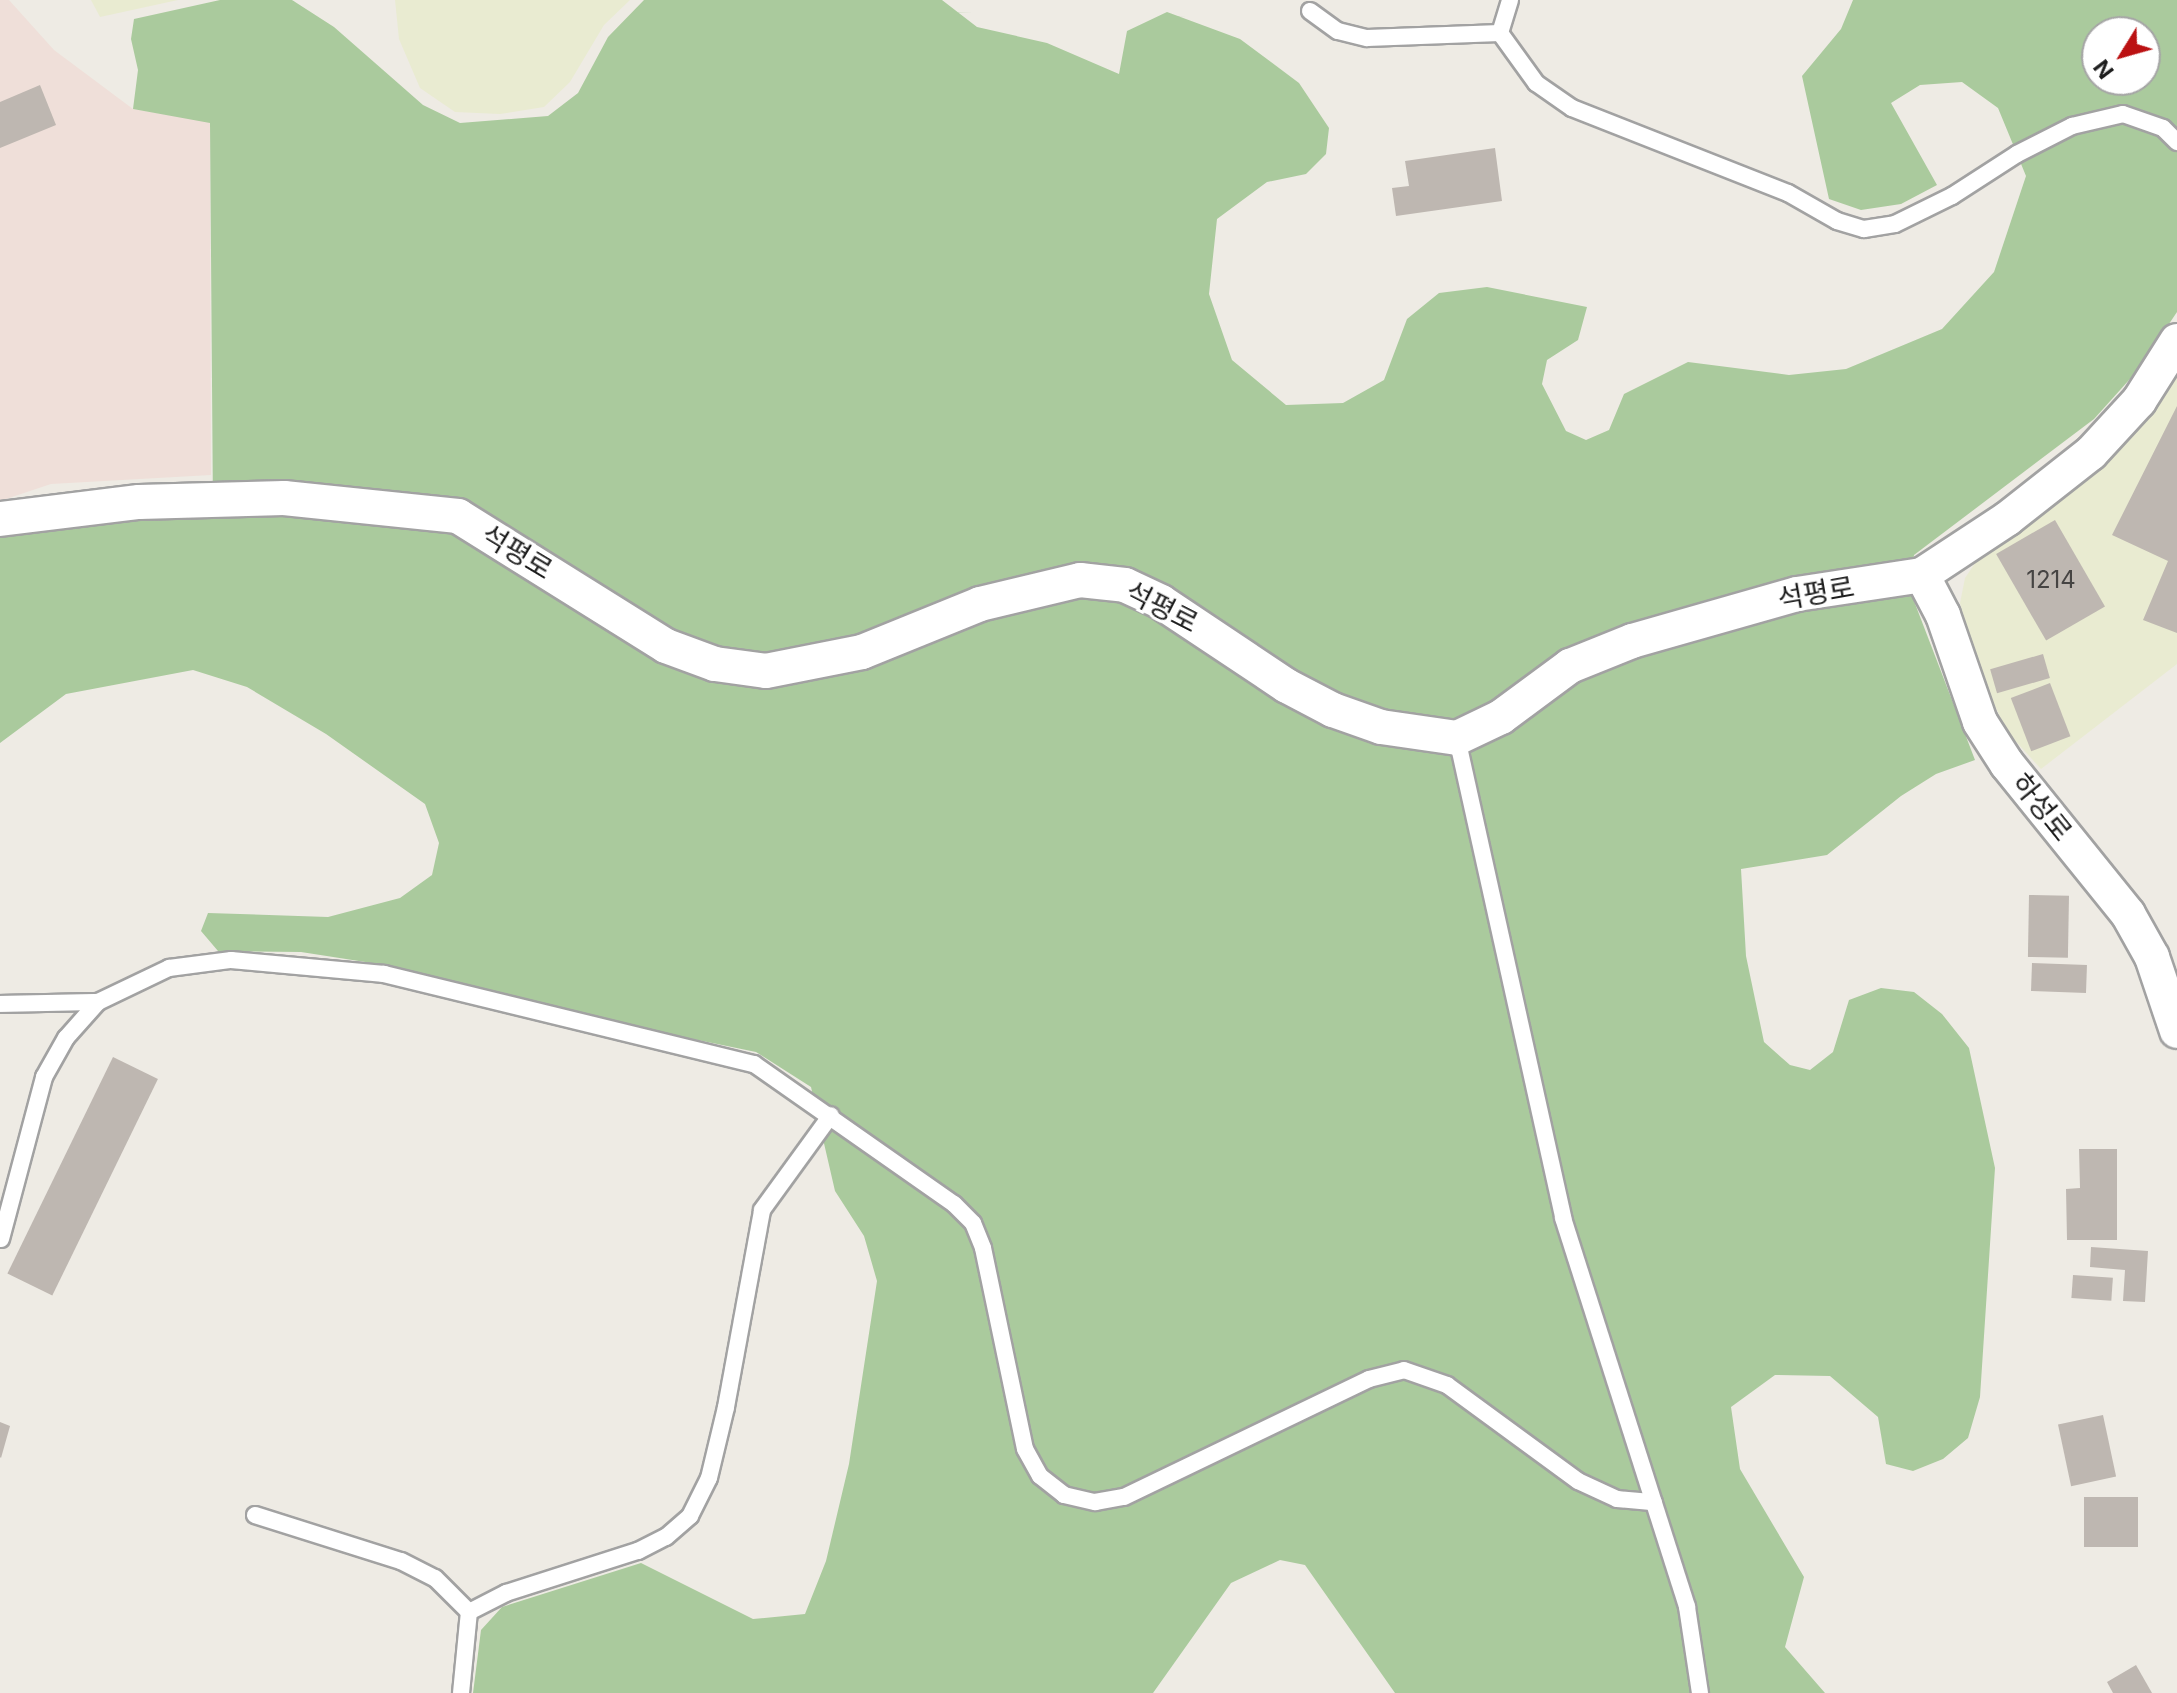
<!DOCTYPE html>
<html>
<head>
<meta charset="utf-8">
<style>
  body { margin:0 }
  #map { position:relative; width:2177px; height:1693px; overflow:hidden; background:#eeebe4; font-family:Inter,"Noto Sans KR",sans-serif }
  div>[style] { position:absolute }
  .military>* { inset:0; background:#efdfd9 }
  .farmland>* { inset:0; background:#e9ebd1 }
  .forest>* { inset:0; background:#aaca9d }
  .building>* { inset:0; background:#beb7b1; transform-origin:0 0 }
  .roads { filter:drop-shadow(2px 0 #a2a2a2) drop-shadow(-2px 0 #a2a2a2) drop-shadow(0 2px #a2a2a2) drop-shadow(0 -2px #a2a2a2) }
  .service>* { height:16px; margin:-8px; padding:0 8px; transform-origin:8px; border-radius:8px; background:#fff }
  .minor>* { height:34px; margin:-17px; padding:0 17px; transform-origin:17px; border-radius:17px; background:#fff }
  span { translate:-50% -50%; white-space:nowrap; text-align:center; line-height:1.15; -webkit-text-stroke:6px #fff; paint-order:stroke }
  .number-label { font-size:24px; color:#464443 }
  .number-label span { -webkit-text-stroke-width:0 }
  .street-label { font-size:28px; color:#1e1e1e }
  .north { position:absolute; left:2081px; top:16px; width:80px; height:80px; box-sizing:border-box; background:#fff; border:2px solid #a5a5a5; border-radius:50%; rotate:233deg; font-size:22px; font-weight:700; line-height:32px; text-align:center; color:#1e1e1e }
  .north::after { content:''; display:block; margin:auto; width:28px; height:36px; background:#bb1112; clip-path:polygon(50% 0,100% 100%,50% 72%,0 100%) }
</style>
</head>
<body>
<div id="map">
  <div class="military">
    <i style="clip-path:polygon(0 0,9px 0,54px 50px,133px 109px,210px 122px,211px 475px,51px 484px,0 501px)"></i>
  </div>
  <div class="farmland">
    <i style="clip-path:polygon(91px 0,178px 0,100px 17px)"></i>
    <i style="clip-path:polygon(395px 0,630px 0,604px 25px,570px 82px,544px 107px,500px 114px,455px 112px,420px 88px,399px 39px)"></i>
    <i style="clip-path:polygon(2177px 372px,2177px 664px,2041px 769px,2008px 733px,1981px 677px,1960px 603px,1965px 578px,1984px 550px)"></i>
  </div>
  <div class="forest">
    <i style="clip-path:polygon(evenodd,220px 0,292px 0,334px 27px,423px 105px,460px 123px,548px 116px,578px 93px,608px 37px,644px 0,942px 0,977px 27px,1047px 43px,1119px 74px,1127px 31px,1167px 12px,1240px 39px,1299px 83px,1329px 128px,1326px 154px,1306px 174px,1267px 182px,1217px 219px,1209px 294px,1232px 360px,1286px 405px,1343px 403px,1384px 380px,1407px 319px,1439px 293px,1487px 287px,1587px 307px,1578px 340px,1547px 360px,1542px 384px,1566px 431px,1586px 440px,1609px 430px,1624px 394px,1688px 362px,1789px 375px,1846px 369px,1942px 329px,1994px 272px,2026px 176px,1998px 108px,1962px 82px,1920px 85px,1891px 103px,1937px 185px,1901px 204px,1861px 210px,1829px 199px,1802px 76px,1841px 29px,1853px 0,2177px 0,2177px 312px,2138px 370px,2094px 419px,1914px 555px,1909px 588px,1975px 760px,1936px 774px,1901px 796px,1827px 855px,1741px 869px,1746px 956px,1764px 1042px,1790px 1065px,1810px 1070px,1833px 1052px,1849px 1000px,1881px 988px,1914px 992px,1942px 1014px,1969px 1048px,1995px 1168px,1980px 1397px,1968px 1438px,1943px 1459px,1913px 1471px,1886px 1464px,1878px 1417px,1830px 1376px,1775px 1375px,1731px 1407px,1740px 1469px,1804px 1577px,1785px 1647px,1825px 1693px,1395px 1693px,1305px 1565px,1280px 1560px,1231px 1583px,1153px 1693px,473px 1693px,481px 1630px,502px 1607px,641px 1563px,753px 1619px,805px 1614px,826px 1561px,849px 1464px,877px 1281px,864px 1236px,835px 1191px,811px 1087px,756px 1052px,567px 1013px,391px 966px,301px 952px,218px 951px,201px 931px,208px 913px,328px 917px,400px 898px,432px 875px,439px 843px,425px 804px,326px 734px,247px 687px,193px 670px,66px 694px,0 743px,0 532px,213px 512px,210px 123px,133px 109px,138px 70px,131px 39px,134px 19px,220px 0,2097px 32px,2145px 32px,2145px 80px,2097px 80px,2097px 32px)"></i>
  </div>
  <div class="building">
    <i style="clip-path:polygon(40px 85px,56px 125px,0 148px,0 102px)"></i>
    <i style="clip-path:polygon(1495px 148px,1502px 201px,1396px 216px,1392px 188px,1409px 186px,1405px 161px)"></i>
    <i style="clip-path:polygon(2177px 406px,2177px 633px,2143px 620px,2168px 561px,2112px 535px)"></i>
    <i style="left:2055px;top:520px;width:100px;height:68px;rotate:60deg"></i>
    <i style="left:2043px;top:654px;width:25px;height:55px;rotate:74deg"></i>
    <i style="left:2050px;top:683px;width:57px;height:42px;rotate:69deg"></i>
    <i style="left:2029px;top:895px;width:40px;height:62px;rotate:1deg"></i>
    <i style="left:2032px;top:963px;width:55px;height:28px;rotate:2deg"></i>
    <i style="left:113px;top:1057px;width:50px;height:241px;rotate:26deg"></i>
    <i style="clip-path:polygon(2079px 1149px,2117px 1149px,2117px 1240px,2067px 1240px,2066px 1189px,2080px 1188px)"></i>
    <i style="clip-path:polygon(2091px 1247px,2148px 1251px,2145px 1302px,2123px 1301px,2125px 1270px,2090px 1267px)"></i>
    <i style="left:2073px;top:1275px;width:40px;height:23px;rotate:4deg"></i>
    <i style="left:2103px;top:1415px;width:63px;height:46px;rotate:78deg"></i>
    <i style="clip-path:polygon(0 1422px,10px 1426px,1px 1458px,0 1457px)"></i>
    <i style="left:2084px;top:1497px;width:54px;height:50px"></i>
    <i style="clip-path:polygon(2136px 1665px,2152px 1693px,2113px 1693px,2107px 1682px)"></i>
  </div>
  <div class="roads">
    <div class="service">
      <i style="left:1310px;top:11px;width:34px;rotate:36deg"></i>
      <i style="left:1338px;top:31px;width:30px;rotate:14deg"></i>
      <i style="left:1367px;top:38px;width:133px;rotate:-2.2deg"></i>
      <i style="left:1500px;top:33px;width:62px;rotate:54.2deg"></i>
      <i style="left:1536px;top:83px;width:44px;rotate:34.8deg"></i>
      <i style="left:1572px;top:108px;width:232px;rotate:21.5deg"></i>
      <i style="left:1788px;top:193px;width:56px;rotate:29.7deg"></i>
      <i style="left:1837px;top:221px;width:28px;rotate:17deg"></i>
      <i style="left:1864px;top:229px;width:31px;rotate:-9deg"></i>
      <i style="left:1895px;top:224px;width:64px;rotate:-26.2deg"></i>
      <i style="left:1952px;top:196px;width:77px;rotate:-32.9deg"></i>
      <i style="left:2017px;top:154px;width:62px;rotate:-27deg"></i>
      <i style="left:2072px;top:126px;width:52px;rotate:-13.2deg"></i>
      <i style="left:2123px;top:114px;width:42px;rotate:19.3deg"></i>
      <i style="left:2163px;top:128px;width:20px;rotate:45deg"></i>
      <i style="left:1500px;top:33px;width:34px;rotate:-73deg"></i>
      <i style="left:1457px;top:738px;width:492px;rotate:77.5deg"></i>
      <i style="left:1563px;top:1218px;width:408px;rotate:72.3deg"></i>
      <i style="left:1687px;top:1607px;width:87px;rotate:81.4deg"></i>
      <i style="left:0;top:1004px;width:98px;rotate:-1.2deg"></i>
      <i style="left:1px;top:1239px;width:168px;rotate:-75.1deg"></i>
      <i style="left:44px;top:1077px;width:45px;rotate:-60.6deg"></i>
      <i style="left:66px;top:1038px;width:48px;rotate:-48.4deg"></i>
      <i style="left:98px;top:1002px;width:79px;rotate:-25.6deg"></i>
      <i style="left:169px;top:968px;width:63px;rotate:-7.4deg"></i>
      <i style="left:231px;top:960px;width:154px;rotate:5.2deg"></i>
      <i style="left:384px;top:974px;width:381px;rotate:13.7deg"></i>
      <i style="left:754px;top:1064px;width:244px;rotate:35deg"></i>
      <i style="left:954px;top:1204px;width:27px;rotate:45deg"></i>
      <i style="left:973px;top:1223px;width:27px;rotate:68deg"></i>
      <i style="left:983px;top:1248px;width:205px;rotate:78.2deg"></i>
      <i style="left:1025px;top:1449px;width:31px;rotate:61deg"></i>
      <i style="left:1040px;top:1476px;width:31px;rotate:38deg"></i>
      <i style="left:1064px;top:1495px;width:32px;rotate:13deg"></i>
      <i style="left:1095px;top:1502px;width:29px;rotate:-10deg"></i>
      <i style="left:1124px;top:1497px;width:272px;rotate:-25.7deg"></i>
      <i style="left:1369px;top:1379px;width:36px;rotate:-14deg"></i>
      <i style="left:1404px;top:1370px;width:46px;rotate:19.2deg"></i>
      <i style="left:1447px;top:1385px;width:162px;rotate:36.2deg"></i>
      <i style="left:1578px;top:1481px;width:43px;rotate:24.8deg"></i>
      <i style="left:1617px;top:1499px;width:37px;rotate:5deg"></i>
      <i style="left:255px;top:1515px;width:153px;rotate:17.5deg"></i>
      <i style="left:401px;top:1561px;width:38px;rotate:27deg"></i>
      <i style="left:435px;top:1578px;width:48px;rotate:45deg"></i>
      <i style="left:469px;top:1612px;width:42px;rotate:-27.2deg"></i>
      <i style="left:506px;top:1593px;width:139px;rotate:-17.7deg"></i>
      <i style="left:638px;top:1551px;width:31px;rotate:-27deg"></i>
      <i style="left:666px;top:1537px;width:32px;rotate:-41deg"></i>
      <i style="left:690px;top:1516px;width:42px;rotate:-63.4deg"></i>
      <i style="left:709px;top:1478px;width:73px;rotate:-76.5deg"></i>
      <i style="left:726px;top:1407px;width:200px;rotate:-79.6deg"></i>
      <i style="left:762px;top:1210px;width:117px;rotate:-54deg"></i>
      <i style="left:461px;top:1693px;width:81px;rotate:-84.4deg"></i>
    </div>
    <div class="minor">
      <i style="left:0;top:519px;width:140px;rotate:-7deg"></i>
      <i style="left:139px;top:502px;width:145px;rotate:-1.6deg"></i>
      <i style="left:284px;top:498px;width:175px;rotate:5.9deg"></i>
      <i style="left:458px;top:516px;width:245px;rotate:32deg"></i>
      <i style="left:666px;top:646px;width:52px;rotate:20.2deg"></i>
      <i style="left:715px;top:664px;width:51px;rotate:7.8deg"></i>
      <i style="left:766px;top:671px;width:98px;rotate:-11.2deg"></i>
      <i style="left:862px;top:652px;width:127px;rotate:-22.1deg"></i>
      <i style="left:980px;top:604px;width:103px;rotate:-13.5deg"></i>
      <i style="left:1080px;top:580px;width:45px;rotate:6.3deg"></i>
      <i style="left:1125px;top:585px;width:40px;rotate:25deg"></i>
      <i style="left:1161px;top:602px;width:151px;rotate:33.7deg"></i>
      <i style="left:1287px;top:686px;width:52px;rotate:27.6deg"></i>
      <i style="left:1333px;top:710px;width:51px;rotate:19.5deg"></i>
      <i style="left:1381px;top:727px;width:77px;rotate:8.2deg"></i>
      <i style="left:1457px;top:738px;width:49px;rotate:-25.5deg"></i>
      <i style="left:1501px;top:717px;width:86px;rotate:-36.5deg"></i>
      <i style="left:1570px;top:666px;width:67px;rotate:-22deg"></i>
      <i style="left:1632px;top:641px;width:172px;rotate:-15.9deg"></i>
      <i style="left:1797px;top:594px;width:126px;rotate:-8.6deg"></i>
      <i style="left:1922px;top:575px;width:102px;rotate:-33.4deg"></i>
      <i style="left:2007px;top:519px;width:107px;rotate:-38.2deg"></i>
      <i style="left:2091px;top:453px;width:71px;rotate:-47.3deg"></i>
      <i style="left:2139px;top:401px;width:71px;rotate:-57.7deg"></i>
      <i style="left:1922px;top:575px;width:45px;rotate:62.3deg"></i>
      <i style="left:1943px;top:615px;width:113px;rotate:70.9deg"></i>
      <i style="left:1980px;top:722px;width:50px;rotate:57.3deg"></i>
      <i style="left:2007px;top:764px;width:193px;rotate:51.1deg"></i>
      <i style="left:2128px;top:914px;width:49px;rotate:60.8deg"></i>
      <i style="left:2152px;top:957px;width:78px;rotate:71.3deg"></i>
    </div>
  </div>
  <div class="number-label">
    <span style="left:2051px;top:580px">1214</span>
  </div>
  <div class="street-label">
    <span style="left:517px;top:552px;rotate:31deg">석평로</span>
    <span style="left:1816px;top:593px;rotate:-10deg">석평로</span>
    <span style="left:1162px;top:607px;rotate:27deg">석평로</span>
    <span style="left:2042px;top:807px;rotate:51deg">하성로</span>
  </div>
  <div class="north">N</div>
</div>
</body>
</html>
